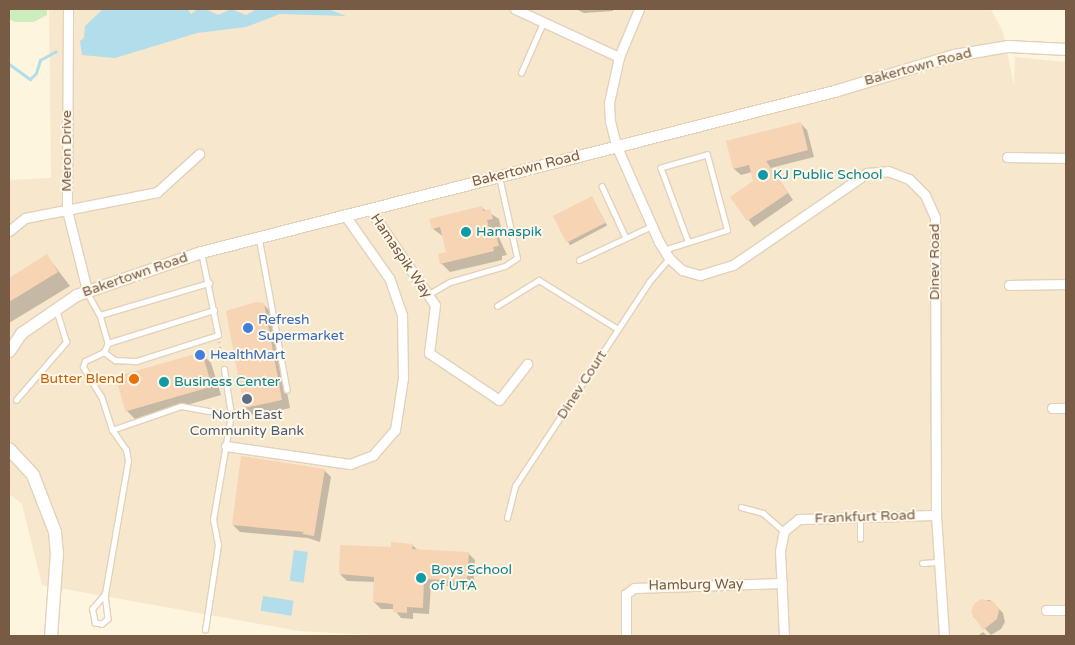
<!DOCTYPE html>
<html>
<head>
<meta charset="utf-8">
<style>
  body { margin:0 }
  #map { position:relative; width:1075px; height:645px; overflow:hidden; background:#fef5df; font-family:"Varela Round",sans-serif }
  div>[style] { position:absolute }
  .residential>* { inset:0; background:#f7e7cd }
  .green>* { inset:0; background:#cdedbd }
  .water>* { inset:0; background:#b2ddea; transform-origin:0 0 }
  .shadow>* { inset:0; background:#0003; transform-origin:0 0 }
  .stream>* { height:3px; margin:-1.5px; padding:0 1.5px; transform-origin:1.5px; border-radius:1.5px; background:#b2ddea }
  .building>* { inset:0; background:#f7d4b4; transform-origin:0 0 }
  .path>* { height:2px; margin-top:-1px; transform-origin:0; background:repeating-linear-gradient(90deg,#dbb798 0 1px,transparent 0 5px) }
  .roads { filter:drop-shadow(1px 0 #e3d1bb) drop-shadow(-1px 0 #e3d1bb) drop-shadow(0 1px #e3d1bb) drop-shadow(0 -1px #e3d1bb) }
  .service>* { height:4.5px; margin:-2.25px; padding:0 2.25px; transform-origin:2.25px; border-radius:2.25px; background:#fff }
  .minor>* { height:9px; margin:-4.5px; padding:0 4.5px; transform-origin:4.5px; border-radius:4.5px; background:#fff }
  .tertiary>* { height:11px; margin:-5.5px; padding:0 5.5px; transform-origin:5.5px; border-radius:5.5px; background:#fff }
  .secondary>* { height:12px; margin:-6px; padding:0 6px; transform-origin:6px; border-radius:6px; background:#fff }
  .dots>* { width:14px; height:14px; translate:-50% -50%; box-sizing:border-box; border:2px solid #fff8e8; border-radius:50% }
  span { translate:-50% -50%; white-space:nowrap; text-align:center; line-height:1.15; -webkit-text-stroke:4px #fff8e8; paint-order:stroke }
  .street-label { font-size:14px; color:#775b45 }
  .culture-label { font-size:14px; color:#0d838f }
  .left { translate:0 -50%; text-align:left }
  .shop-label { font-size:14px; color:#366cbe }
  .food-label { font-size:14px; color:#c56008 }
  .right { translate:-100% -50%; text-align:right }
  .service-label { font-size:14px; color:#4e5e75 }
  .frame { position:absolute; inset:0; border:10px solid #775b45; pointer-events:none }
</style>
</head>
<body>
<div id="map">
  <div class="residential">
    <i style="clip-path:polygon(49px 9px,991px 9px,1003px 32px,1014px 85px,1015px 57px,1066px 62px,1066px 636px,390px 636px,299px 631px,42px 585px,22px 504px,9px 494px,9px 180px,51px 178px)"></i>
  </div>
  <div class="green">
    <i style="clip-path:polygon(9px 9px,47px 9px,47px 15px,34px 22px,15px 22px,9px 19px)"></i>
  </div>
  <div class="water">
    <i style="clip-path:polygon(103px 9px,187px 9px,191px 14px,198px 9px,206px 9px,218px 15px,231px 9px,246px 15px,257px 9px,328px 9px,346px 16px,280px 14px,246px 27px,197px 33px,115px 58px,82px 55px,80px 41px,84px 38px,85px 26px)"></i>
    <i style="left:294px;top:550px;width:14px;height:31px;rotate:8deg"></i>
    <i style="left:263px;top:596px;width:31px;height:15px;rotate:9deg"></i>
  </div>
  <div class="shadow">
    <i style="clip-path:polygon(576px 9px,613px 9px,613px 11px,584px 13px)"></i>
    <i style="clip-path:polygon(800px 123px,807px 130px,814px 157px,771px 168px,793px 200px,754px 227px,732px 198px,755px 182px,752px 172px,741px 175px,734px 169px,727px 142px)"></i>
    <i style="left:593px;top:199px;width:30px;height:42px;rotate:62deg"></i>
    <i style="clip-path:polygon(482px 208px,499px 219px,501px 228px,495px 229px,507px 255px,502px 256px,502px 260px,450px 272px,441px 263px,448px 253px,444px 237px,433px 229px)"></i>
    <i style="clip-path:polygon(47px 256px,70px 286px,9px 323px,9px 279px)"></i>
    <i style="clip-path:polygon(263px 304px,272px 313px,290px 408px,254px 416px,245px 407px)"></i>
    <i style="clip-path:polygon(202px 354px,211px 363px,221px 395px,136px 420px,127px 411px)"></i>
    <i style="clip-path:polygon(324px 470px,331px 477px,320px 542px,308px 538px,240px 532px,233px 525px)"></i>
    <i style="clip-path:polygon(412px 545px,418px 550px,468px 553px,475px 560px,473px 587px,431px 585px,429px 614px,413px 613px,413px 619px,401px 618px,394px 609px,381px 609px,374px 602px,375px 582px,347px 581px,340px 574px,392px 549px)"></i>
    <i style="clip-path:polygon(982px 600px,990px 600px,1003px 613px,1005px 622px,1001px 629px,991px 635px,973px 616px,973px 608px)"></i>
    <i style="clip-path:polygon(983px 632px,987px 636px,978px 636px)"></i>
  </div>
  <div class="stream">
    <i style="left:9px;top:64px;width:26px;rotate:36deg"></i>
    <i style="left:30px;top:79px;width:8px;rotate:-45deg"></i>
    <i style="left:36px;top:73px;width:14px;rotate:-73deg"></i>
    <i style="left:40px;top:60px;width:18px;rotate:-29deg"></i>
  </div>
  <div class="building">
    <i style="clip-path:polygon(801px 122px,808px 150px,766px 161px,788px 193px,747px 221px,730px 197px,753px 181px,749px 165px,733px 169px,726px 141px)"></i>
    <i style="left:592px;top:196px;width:30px;height:44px;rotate:63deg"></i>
    <i style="clip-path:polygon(482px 206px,483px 211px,490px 209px,493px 219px,487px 220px,491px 236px,496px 235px,499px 246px,493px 247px,494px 251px,440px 264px,438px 254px,446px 252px,440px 227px,432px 229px,429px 219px)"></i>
    <i style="clip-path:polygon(47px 254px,58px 272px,9px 302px,9px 278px)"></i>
    <i style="clip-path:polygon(256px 302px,264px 303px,282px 400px,244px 408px,226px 311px)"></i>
    <i style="left:202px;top:352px;width:36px;height:90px;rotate:74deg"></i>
    <i style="clip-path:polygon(241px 456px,325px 469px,314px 536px,302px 534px,304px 532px,232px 525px)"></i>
    <i style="clip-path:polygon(391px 542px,413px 544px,412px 549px,469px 552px,467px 581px,424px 579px,423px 608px,407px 607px,407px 613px,393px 612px,393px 604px,373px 602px,374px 577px,339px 574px,340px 545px,391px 547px)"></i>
    <i style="clip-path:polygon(981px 599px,994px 602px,999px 610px,997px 619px,983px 630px,971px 612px,974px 604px)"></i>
  </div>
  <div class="path">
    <i style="left:219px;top:342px;width:20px;rotate:79deg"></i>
  </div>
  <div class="roads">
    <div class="service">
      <i style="left:521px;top:73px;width:55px;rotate:-66.3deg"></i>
      <i style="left:602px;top:186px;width:57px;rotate:65.2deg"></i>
      <i style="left:259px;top:237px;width:155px;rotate:79.6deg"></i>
      <i style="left:664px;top:250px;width:66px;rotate:-17.6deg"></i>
      <i style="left:727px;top:230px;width:78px;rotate:-104.9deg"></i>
      <i style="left:707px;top:155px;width:48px;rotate:164.2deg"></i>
      <i style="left:661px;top:168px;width:78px;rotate:69.7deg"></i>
      <i style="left:579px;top:260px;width:81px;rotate:-25deg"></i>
      <i style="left:87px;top:292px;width:26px;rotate:61deg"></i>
      <i style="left:100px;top:315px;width:29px;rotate:74deg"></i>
      <i style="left:108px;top:343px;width:111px;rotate:-17.3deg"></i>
      <i style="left:429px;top:294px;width:24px;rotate:-30deg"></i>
      <i style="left:450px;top:282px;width:57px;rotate:-16.2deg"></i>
      <i style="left:505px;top:266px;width:14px;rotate:-34deg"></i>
      <i style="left:517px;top:258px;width:83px;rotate:-102.5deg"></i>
      <i style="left:497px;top:306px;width:49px;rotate:-31.8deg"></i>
      <i style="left:539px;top:280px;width:93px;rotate:31.8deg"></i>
      <i style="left:100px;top:315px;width:114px;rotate:-16.4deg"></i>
      <i style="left:104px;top:352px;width:14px;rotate:36deg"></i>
      <i style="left:115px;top:360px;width:22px;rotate:3deg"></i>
      <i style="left:137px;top:361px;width:85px;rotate:-17.8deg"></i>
      <i style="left:218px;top:335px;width:85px;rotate:-101.6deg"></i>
      <i style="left:16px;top:400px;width:77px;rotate:-49.2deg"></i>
      <i style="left:66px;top:342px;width:34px;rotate:-107deg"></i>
      <i style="left:112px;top:430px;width:73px;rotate:-19.2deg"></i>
      <i style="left:181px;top:406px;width:51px;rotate:10.2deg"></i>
      <i style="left:741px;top:507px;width:23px;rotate:15deg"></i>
      <i style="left:763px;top:513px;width:28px;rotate:41deg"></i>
      <i style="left:507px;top:518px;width:33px;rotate:-76deg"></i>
      <i style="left:515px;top:486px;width:244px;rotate:-56.7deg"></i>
      <i style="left:649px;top:282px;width:31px;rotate:-50deg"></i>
      <i style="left:860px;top:539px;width:22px;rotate:-90deg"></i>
      <i style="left:922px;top:563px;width:17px;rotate:-3deg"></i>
      <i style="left:105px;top:594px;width:25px;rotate:83deg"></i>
      <i style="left:108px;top:619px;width:8px;rotate:140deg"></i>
      <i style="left:102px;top:624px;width:7px;rotate:-172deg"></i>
      <i style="left:95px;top:623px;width:14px;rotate:-102deg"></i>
      <i style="left:92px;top:609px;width:20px;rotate:-49deg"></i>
      <i style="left:105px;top:594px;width:135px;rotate:-80.2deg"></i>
      <i style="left:128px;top:461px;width:11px;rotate:-100deg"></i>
      <i style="left:126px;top:450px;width:24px;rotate:-125deg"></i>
      <i style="left:112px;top:430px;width:35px;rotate:-108deg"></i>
      <i style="left:101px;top:397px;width:35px;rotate:-121deg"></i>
      <i style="left:83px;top:367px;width:6px;rotate:-72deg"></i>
      <i style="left:85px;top:361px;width:21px;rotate:-25deg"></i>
      <i style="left:104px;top:352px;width:10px;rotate:-66deg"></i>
      <i style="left:205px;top:630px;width:86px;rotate:-81.3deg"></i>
      <i style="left:218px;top:545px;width:25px;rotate:-101deg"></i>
      <i style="left:213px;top:520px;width:107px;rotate:-80.3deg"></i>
      <i style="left:231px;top:415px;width:46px;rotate:-98.8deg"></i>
    </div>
    <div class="minor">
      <i style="left:68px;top:9px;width:201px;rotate:90.3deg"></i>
      <i style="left:67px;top:210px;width:82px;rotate:76deg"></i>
      <i style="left:515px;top:9px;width:115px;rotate:24.8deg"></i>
      <i style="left:639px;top:9px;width:52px;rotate:112.6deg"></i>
      <i style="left:619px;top:57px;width:47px;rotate:102.3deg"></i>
      <i style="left:609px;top:103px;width:18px;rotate:87deg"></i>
      <i style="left:610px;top:121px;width:25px;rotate:76deg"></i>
      <i style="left:616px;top:145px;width:106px;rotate:66.1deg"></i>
      <i style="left:659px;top:242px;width:19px;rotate:58deg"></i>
      <i style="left:669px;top:258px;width:18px;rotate:43deg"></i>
      <i style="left:682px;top:270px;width:19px;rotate:16deg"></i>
      <i style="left:700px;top:275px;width:34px;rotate:-17deg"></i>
      <i style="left:733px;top:265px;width:163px;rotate:-34.5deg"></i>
      <i style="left:867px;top:173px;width:21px;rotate:-5deg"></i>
      <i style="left:888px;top:171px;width:22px;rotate:21deg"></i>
      <i style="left:909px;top:179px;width:23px;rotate:45deg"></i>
      <i style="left:925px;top:195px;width:24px;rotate:66deg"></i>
      <i style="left:935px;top:217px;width:298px;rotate:89.8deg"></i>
      <i style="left:936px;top:515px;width:121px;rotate:86.2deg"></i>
      <i style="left:1007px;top:157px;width:59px;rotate:1deg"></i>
      <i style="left:369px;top:208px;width:117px;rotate:55.8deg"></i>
      <i style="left:435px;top:305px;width:48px;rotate:97.1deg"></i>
      <i style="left:429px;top:353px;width:84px;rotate:33.9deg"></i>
      <i style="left:499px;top:400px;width:46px;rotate:-52.1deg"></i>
      <i style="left:9px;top:231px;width:21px;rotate:-39deg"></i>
      <i style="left:25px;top:218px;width:135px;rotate:-11.1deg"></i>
      <i style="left:157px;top:192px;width:57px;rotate:-42.1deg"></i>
      <i style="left:1009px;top:285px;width:57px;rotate:-1deg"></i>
      <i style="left:1052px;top:408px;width:14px"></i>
      <i style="left:226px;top:446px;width:125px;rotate:8.3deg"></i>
      <i style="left:350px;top:464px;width:25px;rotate:-21deg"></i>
      <i style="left:373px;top:455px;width:33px;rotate:-49deg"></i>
      <i style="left:395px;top:430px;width:53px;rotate:-81.3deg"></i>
      <i style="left:403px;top:378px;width:63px;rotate:-90.9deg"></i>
      <i style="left:402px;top:315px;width:39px;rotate:-109deg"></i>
      <i style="left:389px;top:278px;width:78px;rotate:-125.1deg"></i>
      <i style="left:1046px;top:610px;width:20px"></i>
      <i style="left:626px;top:636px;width:42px;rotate:-90deg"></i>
      <i style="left:626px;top:594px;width:10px;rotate:-37deg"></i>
      <i style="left:634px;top:588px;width:148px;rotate:-1.9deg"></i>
      <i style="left:784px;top:636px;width:85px;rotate:-92.7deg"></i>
      <i style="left:780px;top:551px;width:20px;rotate:-79deg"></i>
      <i style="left:784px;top:531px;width:19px;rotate:-39deg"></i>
      <i style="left:799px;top:519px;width:137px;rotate:-1.7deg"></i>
    </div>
    <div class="tertiary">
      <i style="left:9px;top:351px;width:22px;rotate:-56deg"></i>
      <i style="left:21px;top:333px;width:67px;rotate:-34.6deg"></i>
      <i style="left:76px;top:295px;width:132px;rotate:-19deg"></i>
      <i style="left:201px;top:252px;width:653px;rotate:-14.27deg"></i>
      <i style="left:834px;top:91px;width:125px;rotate:-16.7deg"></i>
      <i style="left:954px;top:55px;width:55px;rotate:-9.5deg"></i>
      <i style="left:1008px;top:46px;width:58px;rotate:3deg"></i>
    </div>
    <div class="secondary">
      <i style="left:9px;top:449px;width:35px;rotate:47deg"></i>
      <i style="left:33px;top:475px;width:61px;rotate:68.9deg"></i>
      <i style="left:55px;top:532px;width:21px;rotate:85deg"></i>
      <i style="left:57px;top:553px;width:83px;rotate:94.1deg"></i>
    </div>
  </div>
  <div class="dots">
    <i style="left:763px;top:175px;background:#0f9aa8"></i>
    <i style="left:466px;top:232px;background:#0f9aa8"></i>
    <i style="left:248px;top:328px;background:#3f7fe0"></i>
    <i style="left:200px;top:355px;background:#3f7fe0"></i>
    <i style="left:134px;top:379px;background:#e8710a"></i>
    <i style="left:164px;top:382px;background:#0f9aa8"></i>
    <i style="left:247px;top:399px;background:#5c6f8a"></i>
    <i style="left:421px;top:578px;background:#0f9aa8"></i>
  </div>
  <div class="street-label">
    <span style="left:918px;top:67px;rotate:-15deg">Bakertown Road</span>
    <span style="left:67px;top:151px;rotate:-90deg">Meron Drive</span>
    <span style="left:526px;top:169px;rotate:-14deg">Bakertown Road</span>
    <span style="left:401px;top:256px;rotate:56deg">Hamaspik Way</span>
    <span style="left:935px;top:262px;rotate:-90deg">Dinev Road</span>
    <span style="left:135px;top:275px;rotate:-19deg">Bakertown Road</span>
    <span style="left:582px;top:385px;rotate:-57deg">Dinev Court</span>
    <span style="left:865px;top:517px;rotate:-2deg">Frankfurt Road</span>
    <span style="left:696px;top:585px;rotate:-1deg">Hamburg Way</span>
  </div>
  <div class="culture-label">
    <span class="left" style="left:773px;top:175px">KJ Public School</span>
    <span class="left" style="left:476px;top:232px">Hamaspik</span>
    <span class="left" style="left:174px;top:382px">Business Center</span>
    <span class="left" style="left:431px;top:578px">Boys School<br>of UTA</span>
  </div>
  <div class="shop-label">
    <span class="left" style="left:258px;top:328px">Refresh<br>Supermarket</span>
    <span class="left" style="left:210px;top:355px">HealthMart</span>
  </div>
  <div class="food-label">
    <span class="right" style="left:124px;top:379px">Butter Blend</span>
  </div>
  <div class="service-label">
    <span style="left:247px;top:423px">North East<br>Community Bank</span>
  </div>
  <div class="frame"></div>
</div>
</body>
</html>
